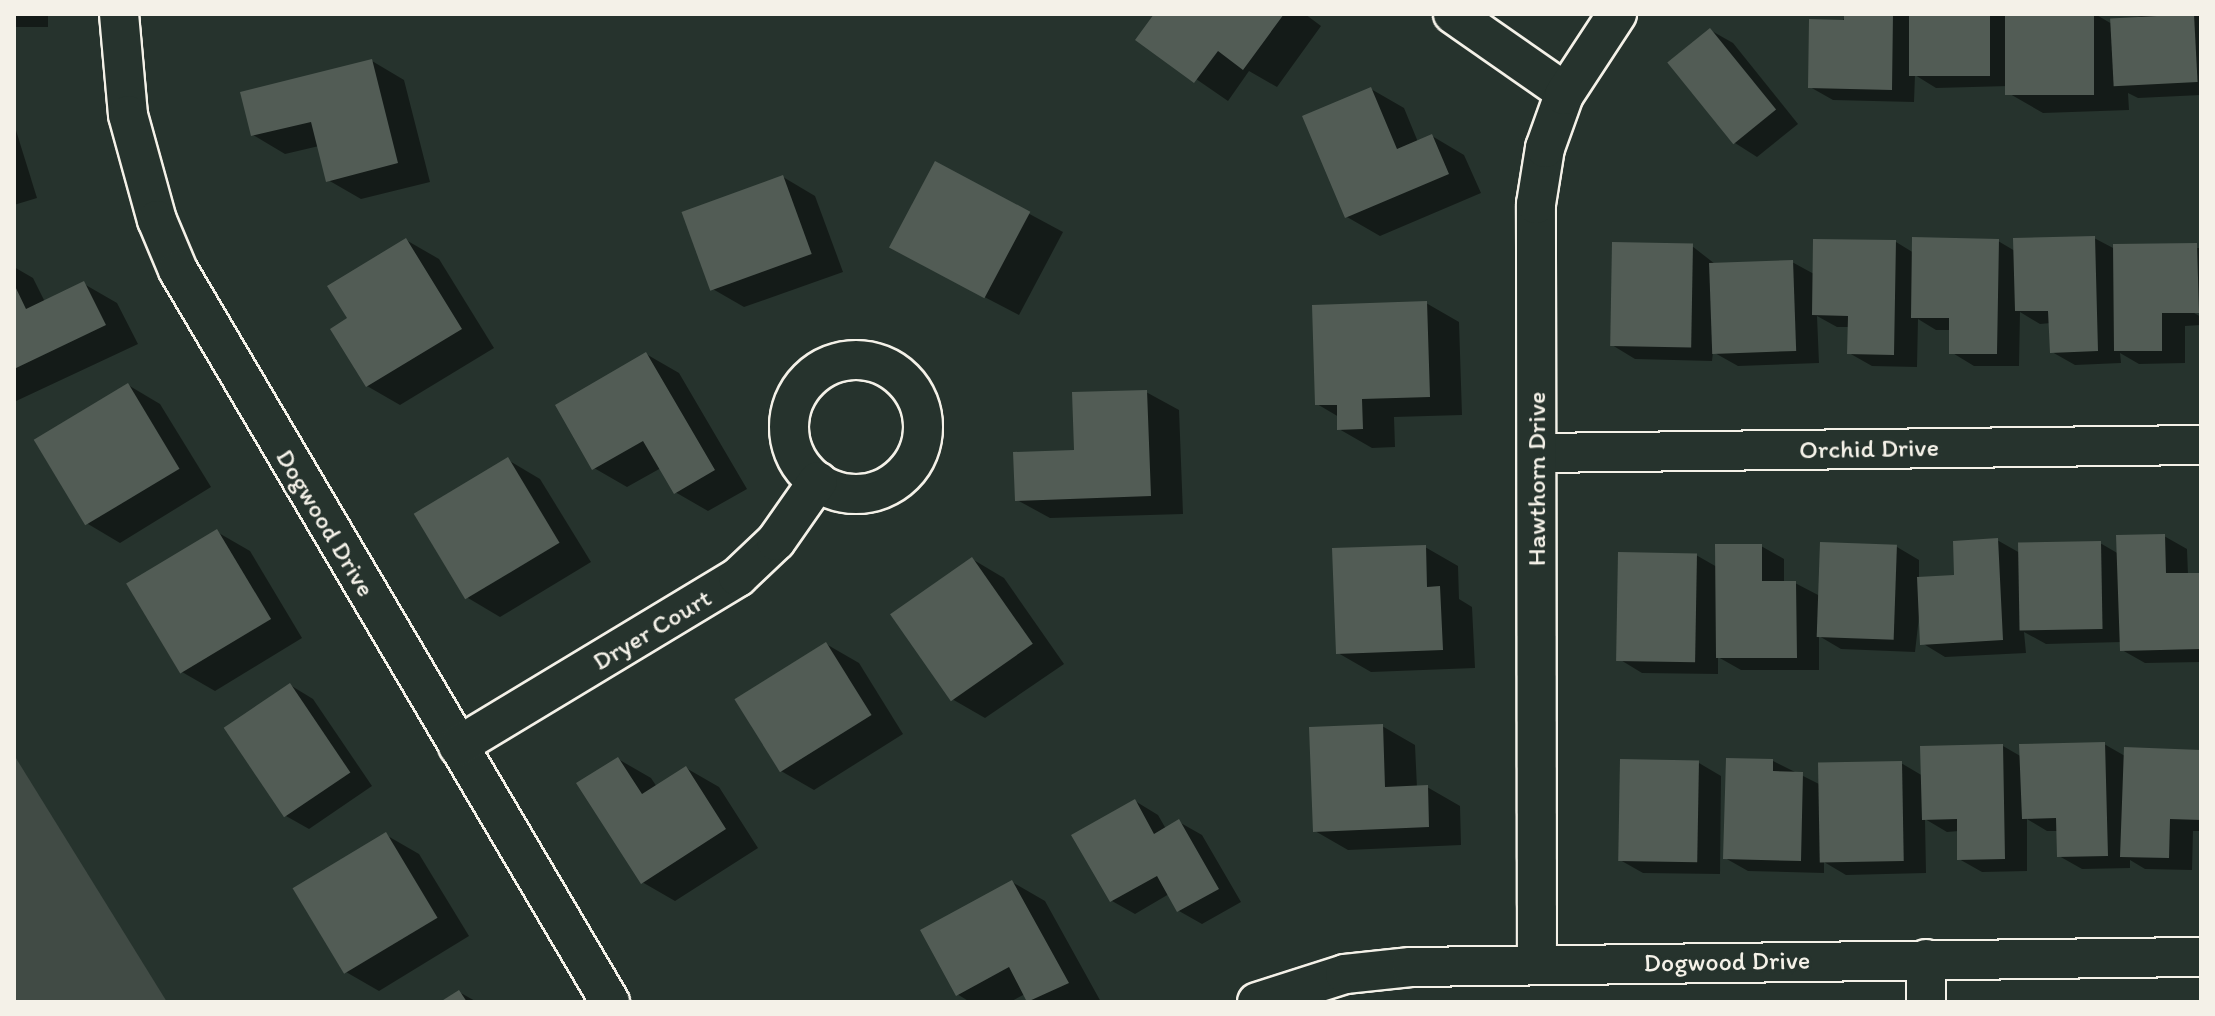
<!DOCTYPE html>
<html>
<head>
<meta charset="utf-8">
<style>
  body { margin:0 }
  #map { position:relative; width:2215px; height:1016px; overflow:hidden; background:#26332d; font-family:Itim,sans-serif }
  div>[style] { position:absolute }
  .green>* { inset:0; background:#414b45 }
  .shadow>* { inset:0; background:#0007; transform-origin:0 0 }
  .building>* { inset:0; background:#525c55; transform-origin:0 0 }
  .roads { filter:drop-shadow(2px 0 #f4f1e8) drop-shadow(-2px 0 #f4f1e8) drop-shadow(0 2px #f4f1e8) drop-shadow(0 -2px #f4f1e8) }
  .street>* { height:38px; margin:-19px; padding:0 19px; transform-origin:19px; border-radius:19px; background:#26332d }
  .street>.ring { margin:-19px; padding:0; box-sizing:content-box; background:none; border:38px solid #26332d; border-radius:50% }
  span { translate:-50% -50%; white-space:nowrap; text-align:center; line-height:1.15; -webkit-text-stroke:6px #26332d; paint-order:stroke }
  .street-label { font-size:26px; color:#f4f1e8 }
  .frame { position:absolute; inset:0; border:16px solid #f4f1e8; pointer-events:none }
</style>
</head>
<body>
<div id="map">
  <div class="green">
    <i style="clip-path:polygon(14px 755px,167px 1002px,14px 1002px)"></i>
  </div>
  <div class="shadow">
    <i style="left:14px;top:14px;width:34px;height:13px"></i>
    <i style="clip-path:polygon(1156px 14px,1305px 14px,1321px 26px,1277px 87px,1249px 71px,1228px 101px,1138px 39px)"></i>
    <i style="clip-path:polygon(1846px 14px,2095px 14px,2112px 24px,2149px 14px,2201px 14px,2201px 95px,2138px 98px,2128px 93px,2129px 110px,2043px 113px,2010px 94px,2009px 86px,1936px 88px,1915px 75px,1914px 102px,1833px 100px,1810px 87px)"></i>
    <i style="clip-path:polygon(1710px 30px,1733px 43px,1798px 124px,1757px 157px,1735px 143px)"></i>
    <i style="clip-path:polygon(372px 61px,404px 80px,430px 182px,361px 199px,328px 180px,319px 146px,285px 154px,253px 135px)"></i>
    <i style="clip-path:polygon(1371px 89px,1404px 108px,1418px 142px,1432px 136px,1464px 155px,1481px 193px,1380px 236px,1347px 217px)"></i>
    <i style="clip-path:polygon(14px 124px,37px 198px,14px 205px)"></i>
    <i style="clip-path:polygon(936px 164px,1063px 232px,1019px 315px,925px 266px)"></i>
    <i style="clip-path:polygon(783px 177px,815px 196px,843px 272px,744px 307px,711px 288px)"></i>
    <i style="clip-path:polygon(2094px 238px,2115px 249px,2201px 248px,2201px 312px,2189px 310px,2201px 317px,2201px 325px,2185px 326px,2185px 363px,2139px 364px,2120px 353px,2121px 363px,2075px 365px,2052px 352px,2051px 323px,2040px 324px,2020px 312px,2019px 366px,1974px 366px,1951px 352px,1951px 330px,1936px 330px,1918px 319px,1917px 367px,1872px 366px,1849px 353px,1850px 327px,1837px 327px,1817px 316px,1819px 363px,1738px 366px,1713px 352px,1712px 361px,1635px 359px,1612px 345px,1692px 246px,1715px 264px,1792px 262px,1814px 274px,1896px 242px,1914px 253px,1998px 241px,2015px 251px)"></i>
    <i style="clip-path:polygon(406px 240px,439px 259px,494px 348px,400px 405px,367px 386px,350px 319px)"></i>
    <i style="clip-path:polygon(14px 267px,33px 278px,45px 302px,84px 284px,117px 303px,138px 344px,14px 402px)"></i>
    <i style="clip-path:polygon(1426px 303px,1459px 322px,1462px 415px,1394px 417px,1395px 447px,1372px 448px,1339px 429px,1339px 417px,1317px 404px)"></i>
    <i style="clip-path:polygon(646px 354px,679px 373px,747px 489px,708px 511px,675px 492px,661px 468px,627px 487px,594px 468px)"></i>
    <i style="clip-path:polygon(128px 385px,160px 404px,211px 487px,120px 543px,88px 524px)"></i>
    <i style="clip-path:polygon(1146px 392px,1179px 410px,1183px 514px,1050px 518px,1017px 500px)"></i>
    <i style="clip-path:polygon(508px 460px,540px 479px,591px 562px,500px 617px,468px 598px)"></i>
    <i style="clip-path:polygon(217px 532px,250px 551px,302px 638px,215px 691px,182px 672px)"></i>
    <i style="clip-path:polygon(2164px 536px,2187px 549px,2188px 575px,2201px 575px,2201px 662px,2145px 663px,2122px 650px,2122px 642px,2046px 644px,2024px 632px,2026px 653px,1945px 657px,1922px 643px,1920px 608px,1915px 652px,1841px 649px,1819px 636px,1819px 670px,1741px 670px,1718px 657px,1718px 674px,1642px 673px,1619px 659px,1696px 555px,1717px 567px,1761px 546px,1784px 559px,1784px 583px,1795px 583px,1820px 596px,1897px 547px,1919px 560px,1919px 579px,1956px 577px,1997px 540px,2020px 553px,2100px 543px,2119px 554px)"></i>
    <i style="clip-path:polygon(1425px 547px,1458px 566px,1459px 599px,1472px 607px,1475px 668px,1371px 672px,1338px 653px)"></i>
    <i style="clip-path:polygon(972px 559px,1004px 578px,1064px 664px,985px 718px,952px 699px)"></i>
    <i style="clip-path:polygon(826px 644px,859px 663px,903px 734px,814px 790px,781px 771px)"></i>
    <i style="clip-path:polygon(290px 685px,313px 699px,372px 786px,309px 829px,286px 816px)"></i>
    <i style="clip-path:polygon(1382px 726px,1415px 745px,1417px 788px,1427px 787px,1460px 806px,1461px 845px,1348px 850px,1315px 831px)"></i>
    <i style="clip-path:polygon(2104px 744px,2125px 756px,2201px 752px,2201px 831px,2193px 831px,2192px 870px,2145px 869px,2130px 860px,2130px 868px,2082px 869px,2059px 856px,2059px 831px,2047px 831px,2027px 819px,2027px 871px,1982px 872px,1959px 859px,1959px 831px,1947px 832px,1925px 819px,1926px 873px,1846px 875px,1824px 862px,1824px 873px,1748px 871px,1725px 858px,1773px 761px,1821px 785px,1901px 763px,1923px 776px,2003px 746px,2022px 757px)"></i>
    <i style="clip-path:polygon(618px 759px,651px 778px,657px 787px,686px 768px,719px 787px,758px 848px,675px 901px,642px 882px)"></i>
    <i style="clip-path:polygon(1699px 763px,1721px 776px,1720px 874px,1643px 873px,1620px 860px)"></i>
    <i style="clip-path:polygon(1135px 801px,1158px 815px,1166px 829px,1179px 822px,1202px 835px,1241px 902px,1202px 924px,1179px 911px,1169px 894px,1135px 914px,1112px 901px)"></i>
    <i style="clip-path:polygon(386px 835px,419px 854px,469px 936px,379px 991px,346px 972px)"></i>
    <i style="clip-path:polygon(1012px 882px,1045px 901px,1101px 1002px,1030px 1002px,1025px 994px,1010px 1002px,970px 1002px,957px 994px)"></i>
    <i style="clip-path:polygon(459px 992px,477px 1002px,444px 1002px)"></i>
  </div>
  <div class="building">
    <i style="clip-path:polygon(1154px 14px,1284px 14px,1243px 70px,1218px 51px,1194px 83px,1135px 40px)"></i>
    <i style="clip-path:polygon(1844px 14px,1893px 14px,1892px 90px,1808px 88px,1809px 19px,1844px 20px)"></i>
    <i style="left:1909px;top:14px;width:81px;height:62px"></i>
    <i style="left:2005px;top:14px;width:89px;height:81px"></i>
    <i style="left:2194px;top:14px;width:68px;height:84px;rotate:87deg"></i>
    <i style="left:1710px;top:28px;width:105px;height:55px;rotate:51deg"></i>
    <i style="clip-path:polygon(372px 59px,398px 163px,326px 182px,311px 122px,251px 136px,240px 92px)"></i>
    <i style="clip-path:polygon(1371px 87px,1397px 149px,1432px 134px,1449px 174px,1345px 218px,1302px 116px)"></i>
    <i style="left:935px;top:161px;width:108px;height:98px;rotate:28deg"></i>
    <i style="left:783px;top:175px;width:84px;height:108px;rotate:70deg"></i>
    <i style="clip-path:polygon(2095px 236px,2098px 351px,2050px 353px,2048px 311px,2015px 311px,2013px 238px)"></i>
    <i style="clip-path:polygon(1912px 237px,1999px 239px,1997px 354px,1949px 354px,1949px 318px,1911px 318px)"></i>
    <i style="clip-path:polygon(406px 238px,462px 329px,366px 387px,330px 329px,347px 318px,327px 286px)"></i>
    <i style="clip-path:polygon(1813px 239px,1896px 240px,1894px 355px,1847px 354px,1848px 316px,1812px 315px)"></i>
    <i style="left:1612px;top:242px;width:81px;height:104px;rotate:1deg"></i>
    <i style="clip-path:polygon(2197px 243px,2199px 313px,2162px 313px,2162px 351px,2114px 351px,2113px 244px)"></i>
    <i style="left:1793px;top:260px;width:91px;height:84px;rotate:88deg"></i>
    <i style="clip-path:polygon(84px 281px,106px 325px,14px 369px,14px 284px,26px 309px)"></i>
    <i style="clip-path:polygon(1427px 301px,1430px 397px,1362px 399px,1363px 429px,1337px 430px,1337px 405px,1315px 405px,1312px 305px)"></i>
    <i style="clip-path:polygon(646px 352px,715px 470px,674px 494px,643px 441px,592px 470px,555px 405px)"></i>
    <i style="left:128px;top:383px;width:100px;height:110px;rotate:59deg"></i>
    <i style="clip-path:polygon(1147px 390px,1151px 496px,1015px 501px,1013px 452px,1074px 450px,1072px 392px)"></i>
    <i style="left:508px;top:457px;width:100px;height:110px;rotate:59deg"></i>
    <i style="left:217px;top:529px;width:105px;height:106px;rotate:59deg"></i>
    <i style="clip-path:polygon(2165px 534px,2166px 573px,2201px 573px,2201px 649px,2120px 651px,2116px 535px)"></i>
    <i style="clip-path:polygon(1998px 538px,2003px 640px,1920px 645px,1917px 577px,1954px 575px,1953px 541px)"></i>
    <i style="left:2101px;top:541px;width:88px;height:83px;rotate:89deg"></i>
    <i style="left:1820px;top:542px;width:77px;height:95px;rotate:2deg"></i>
    <i style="clip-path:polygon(1715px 544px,1762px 544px,1762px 581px,1796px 581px,1797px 658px,1716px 658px)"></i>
    <i style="clip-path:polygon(1426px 545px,1427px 587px,1440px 586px,1443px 650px,1336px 654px,1332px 548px)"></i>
    <i style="left:1618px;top:552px;width:79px;height:109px;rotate:1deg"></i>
    <i style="left:972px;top:557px;width:106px;height:100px;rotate:55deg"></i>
    <i style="left:826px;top:642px;width:86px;height:108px;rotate:58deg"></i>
    <i style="left:290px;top:683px;width:108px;height:80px;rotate:56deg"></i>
    <i style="clip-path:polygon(1383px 724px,1385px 787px,1428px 785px,1429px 827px,1313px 832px,1309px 727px)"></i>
    <i style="clip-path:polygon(2105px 742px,2108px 856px,2057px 857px,2056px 818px,2022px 819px,2019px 744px)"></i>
    <i style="clip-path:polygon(2003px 744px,2005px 859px,1957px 860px,1957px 819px,1922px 820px,1920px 746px)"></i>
    <i style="clip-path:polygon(2124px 747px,2201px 750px,2201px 820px,2170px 819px,2169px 858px,2120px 857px)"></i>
    <i style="clip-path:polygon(618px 757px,642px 794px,686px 766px,726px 829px,641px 884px,576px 783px)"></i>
    <i style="clip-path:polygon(1726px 758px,1773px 759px,1773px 771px,1803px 772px,1801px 861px,1723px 859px)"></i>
    <i style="left:1620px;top:759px;width:79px;height:102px;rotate:1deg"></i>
    <i style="left:1902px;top:761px;width:100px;height:84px;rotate:89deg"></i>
    <i style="clip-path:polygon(1135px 799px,1154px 834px,1179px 819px,1219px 889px,1177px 912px,1157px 876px,1110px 902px,1071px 835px)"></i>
    <i style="left:386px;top:832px;width:100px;height:109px;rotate:59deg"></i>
    <i style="clip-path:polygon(1012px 880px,1069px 983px,1027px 1002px,1009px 967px,956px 996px,920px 930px)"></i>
    <i style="clip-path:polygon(459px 990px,467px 1002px,440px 1002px)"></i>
  </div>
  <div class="roads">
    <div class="street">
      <i style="left:119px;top:14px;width:101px;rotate:84.9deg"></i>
      <i style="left:128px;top:115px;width:109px;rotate:74.6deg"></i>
      <i style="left:157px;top:220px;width:54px;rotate:67.2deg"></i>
      <i style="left:178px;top:270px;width:850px;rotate:59.45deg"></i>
      <i style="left:1453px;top:14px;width:136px;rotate:34.9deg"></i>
      <i class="ring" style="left:789px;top:360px;width:96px;height:96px"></i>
      <i style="left:1537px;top:453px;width:664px;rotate:-0.69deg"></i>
      <i style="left:458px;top:746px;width:327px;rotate:-31.1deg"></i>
      <i style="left:738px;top:577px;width:52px;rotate:-43.5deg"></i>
      <i style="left:776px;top:541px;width:73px;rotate:-55deg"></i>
      <i style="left:1537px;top:965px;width:761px;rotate:-90.08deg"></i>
      <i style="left:1536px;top:204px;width:57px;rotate:-80.9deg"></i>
      <i style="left:1545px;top:148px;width:56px;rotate:-70.3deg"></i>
      <i style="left:1564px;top:95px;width:97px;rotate:-56.8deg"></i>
      <i style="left:1257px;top:1002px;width:92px;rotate:-17.7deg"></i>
      <i style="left:1345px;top:974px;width:66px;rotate:-6.1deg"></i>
      <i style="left:1411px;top:967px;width:790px;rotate:-0.73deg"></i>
      <i style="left:1926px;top:1002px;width:43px;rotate:-90deg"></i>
    </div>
  </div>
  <div class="street-label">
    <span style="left:1869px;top:449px;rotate:-1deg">Orchid Drive</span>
    <span style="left:1537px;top:479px;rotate:-90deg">Hawthorn Drive</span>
    <span style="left:325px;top:523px;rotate:59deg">Dogwood Drive</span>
    <span style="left:652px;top:630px;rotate:-31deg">Dryer Court</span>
    <span style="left:1727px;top:962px;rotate:-1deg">Dogwood Drive</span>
  </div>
  <div class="frame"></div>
</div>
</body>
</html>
